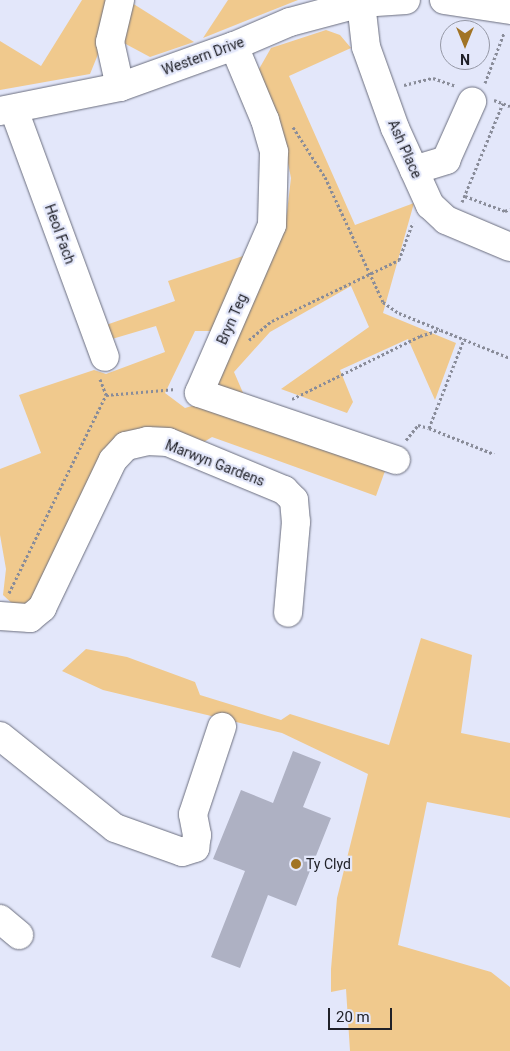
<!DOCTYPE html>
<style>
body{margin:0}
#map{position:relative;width:510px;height:1051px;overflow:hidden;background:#e3e7fa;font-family:Roboto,sans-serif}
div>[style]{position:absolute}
.green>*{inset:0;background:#f0c98d}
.building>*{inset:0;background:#aeb1c3}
.path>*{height:3px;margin-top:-1.5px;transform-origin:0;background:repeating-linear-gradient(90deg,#898c99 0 2.5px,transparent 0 5px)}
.roads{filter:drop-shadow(0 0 1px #6b6e7e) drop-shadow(0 0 1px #6b6e7e)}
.minor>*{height:28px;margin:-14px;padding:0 14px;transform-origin:14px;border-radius:14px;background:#fff}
.dots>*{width:14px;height:14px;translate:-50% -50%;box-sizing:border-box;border:2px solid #e3e7fa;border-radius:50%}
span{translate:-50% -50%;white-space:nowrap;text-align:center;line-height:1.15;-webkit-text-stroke:4.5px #e3e7fa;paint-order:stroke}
.street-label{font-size:14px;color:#202128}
.poi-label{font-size:14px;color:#202128}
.left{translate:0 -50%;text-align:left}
.north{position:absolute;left:440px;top:20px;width:50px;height:50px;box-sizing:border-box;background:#e3e7fa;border:1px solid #9598a6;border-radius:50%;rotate:180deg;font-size:14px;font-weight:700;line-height:20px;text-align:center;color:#202128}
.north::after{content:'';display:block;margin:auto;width:18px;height:22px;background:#a17425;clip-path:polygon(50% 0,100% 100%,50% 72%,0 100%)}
.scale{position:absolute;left:328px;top:1008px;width:64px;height:22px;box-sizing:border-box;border:2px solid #202128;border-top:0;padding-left:6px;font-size:15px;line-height:18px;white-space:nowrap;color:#202128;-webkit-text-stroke:4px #e3e7fa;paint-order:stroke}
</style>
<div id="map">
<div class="green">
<i style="clip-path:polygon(82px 0,112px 0,101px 47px,90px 74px,0 90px,0 41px,41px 66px)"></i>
<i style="clip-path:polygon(228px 0,298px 0,203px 38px)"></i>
<i style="clip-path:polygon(132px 3px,194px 42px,150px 57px,122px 42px)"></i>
<i style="clip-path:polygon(326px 30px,340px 35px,351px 48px,289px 76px,355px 225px,414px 203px,383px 313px,456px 343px,435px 400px,408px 339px,340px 370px,353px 402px,347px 413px,281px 389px,369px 327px,351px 286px,270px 332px,234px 372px,247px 402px,215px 391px,229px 348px,278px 246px,287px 212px,291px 178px,284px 143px,259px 69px,271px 48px)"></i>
<i style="clip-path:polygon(255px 252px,215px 331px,195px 331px,165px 393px,185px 408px,199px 404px,385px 471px,376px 496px,212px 437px,196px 447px,138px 432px,39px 604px,16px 607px,3px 595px,6px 569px,0 535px,0 469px,41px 453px,19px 395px,94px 370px,106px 374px,165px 352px,156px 326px,112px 339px,106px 325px,175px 301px,168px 281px)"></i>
<i style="clip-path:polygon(421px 638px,472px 655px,461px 733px,510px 743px,510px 818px,427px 802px,398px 945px,491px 972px,510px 987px,510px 1051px,350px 1051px,346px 989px,331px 992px,331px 969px,337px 898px,368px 774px,282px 733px,103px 690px,62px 671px,86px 649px,127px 657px,195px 682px,200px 695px,281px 720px,290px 714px,389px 745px)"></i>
</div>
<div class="building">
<i style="clip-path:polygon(293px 751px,321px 762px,303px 807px,331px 818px,296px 906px,268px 895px,240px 968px,211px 957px,245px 871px,213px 859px,241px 790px,273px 803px)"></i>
</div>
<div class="path">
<i style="left:485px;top:83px;width:53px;rotate:-69.2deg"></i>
<i style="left:404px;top:85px;width:30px;rotate:-14deg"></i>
<i style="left:433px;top:78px;width:24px;rotate:19deg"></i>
<i style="left:494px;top:100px;width:17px;rotate:21deg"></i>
<i style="left:293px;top:127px;width:59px;rotate:57.4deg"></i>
<i style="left:325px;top:177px;width:138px;rotate:65.1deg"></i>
<i style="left:383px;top:302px;width:19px;rotate:35deg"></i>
<i style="left:399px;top:313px;width:120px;rotate:22.1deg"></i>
<i style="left:465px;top:196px;width:43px;rotate:20.6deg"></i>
<i style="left:505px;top:211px;width:5px;rotate:-22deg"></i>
<i style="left:462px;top:202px;width:107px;rotate:-67.5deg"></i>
<i style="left:249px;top:340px;width:30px;rotate:-40deg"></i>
<i style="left:272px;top:321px;width:141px;rotate:-25.7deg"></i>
<i style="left:399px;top:260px;width:40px;rotate:-69.8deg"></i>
<i style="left:100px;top:379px;width:17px;rotate:69deg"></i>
<i style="left:292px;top:399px;width:143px;rotate:-26.2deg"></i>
<i style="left:420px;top:336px;width:21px;rotate:-17deg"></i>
<i style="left:429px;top:428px;width:70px;rotate:21.8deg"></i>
<i style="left:406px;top:440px;width:19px;rotate:-51deg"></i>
<i style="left:418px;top:425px;width:11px;rotate:15deg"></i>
<i style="left:429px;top:428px;width:96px;rotate:-68.5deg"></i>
<i style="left:9px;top:593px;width:220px;rotate:-63.9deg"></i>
<i style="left:106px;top:395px;width:70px;rotate:-4.9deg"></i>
</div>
<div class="roads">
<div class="minor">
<i style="left:444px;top:0;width:67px;rotate:8.6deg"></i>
<i style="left:361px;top:3px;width:44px;rotate:83.5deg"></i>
<i style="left:366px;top:47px;width:86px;rotate:70.3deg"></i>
<i style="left:395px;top:128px;width:85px;rotate:65.6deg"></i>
<i style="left:430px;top:205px;width:22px;rotate:43deg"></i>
<i style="left:446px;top:220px;width:69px;rotate:22.9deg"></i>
<i style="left:234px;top:46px;width:80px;rotate:67.3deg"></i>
<i style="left:265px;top:120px;width:33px;rotate:74deg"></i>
<i style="left:274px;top:152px;width:73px;rotate:91.6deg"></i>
<i style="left:272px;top:225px;width:183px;rotate:113.5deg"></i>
<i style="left:199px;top:393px;width:208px;rotate:18.8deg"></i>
<i style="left:120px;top:87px;width:46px;rotate:-102.5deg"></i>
<i style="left:110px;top:42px;width:43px;rotate:-76.6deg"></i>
<i style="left:14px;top:110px;width:263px;rotate:69.8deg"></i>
<i style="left:0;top:111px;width:122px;rotate:-11.3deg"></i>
<i style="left:120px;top:87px;width:121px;rotate:-19.8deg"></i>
<i style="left:234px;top:46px;width:61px;rotate:-23.2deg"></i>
<i style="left:290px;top:22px;width:73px;rotate:-15deg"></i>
<i style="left:361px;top:3px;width:45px;rotate:-3.8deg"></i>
<i style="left:414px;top:170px;width:34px;rotate:-17deg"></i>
<i style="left:446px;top:160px;width:64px;rotate:-65.9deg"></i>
<i style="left:0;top:616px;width:30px;rotate:4deg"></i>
<i style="left:30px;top:618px;width:16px;rotate:-40deg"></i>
<i style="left:42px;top:608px;width:164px;rotate:-64.4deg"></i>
<i style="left:113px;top:460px;width:19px;rotate:-47deg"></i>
<i style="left:126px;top:446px;width:22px;rotate:-13deg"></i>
<i style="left:147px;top:441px;width:21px;rotate:3deg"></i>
<i style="left:168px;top:442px;width:126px;rotate:22.5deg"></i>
<i style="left:284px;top:490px;width:14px;rotate:45deg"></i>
<i style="left:294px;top:500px;width:22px;rotate:85deg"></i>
<i style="left:296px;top:522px;width:91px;rotate:95deg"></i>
<i style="left:0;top:736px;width:147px;rotate:38.7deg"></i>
<i style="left:115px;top:828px;width:71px;rotate:19.7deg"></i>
<i style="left:182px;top:852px;width:14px;rotate:-17deg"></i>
<i style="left:195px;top:848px;width:13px;rotate:-81deg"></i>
<i style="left:197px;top:835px;width:21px;rotate:-101deg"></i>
<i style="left:193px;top:814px;width:92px;rotate:-71.6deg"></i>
<i style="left:0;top:919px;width:25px;rotate:40deg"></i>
</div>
</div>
<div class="dots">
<i style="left:296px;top:864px;background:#a17425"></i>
</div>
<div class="street-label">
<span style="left:203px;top:56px;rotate:-20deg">Western Drive</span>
<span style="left:405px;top:149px;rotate:66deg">Ash Place</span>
<span style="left:60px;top:234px;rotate:70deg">Heol Fach</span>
<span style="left:232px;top:319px;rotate:-66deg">Bryn Teg</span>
<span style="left:215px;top:463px;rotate:21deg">Marwyn Gardens</span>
</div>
<div class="poi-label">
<span class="left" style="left:306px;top:864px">Ty Clyd</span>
</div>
<div class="north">N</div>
<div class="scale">20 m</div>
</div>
